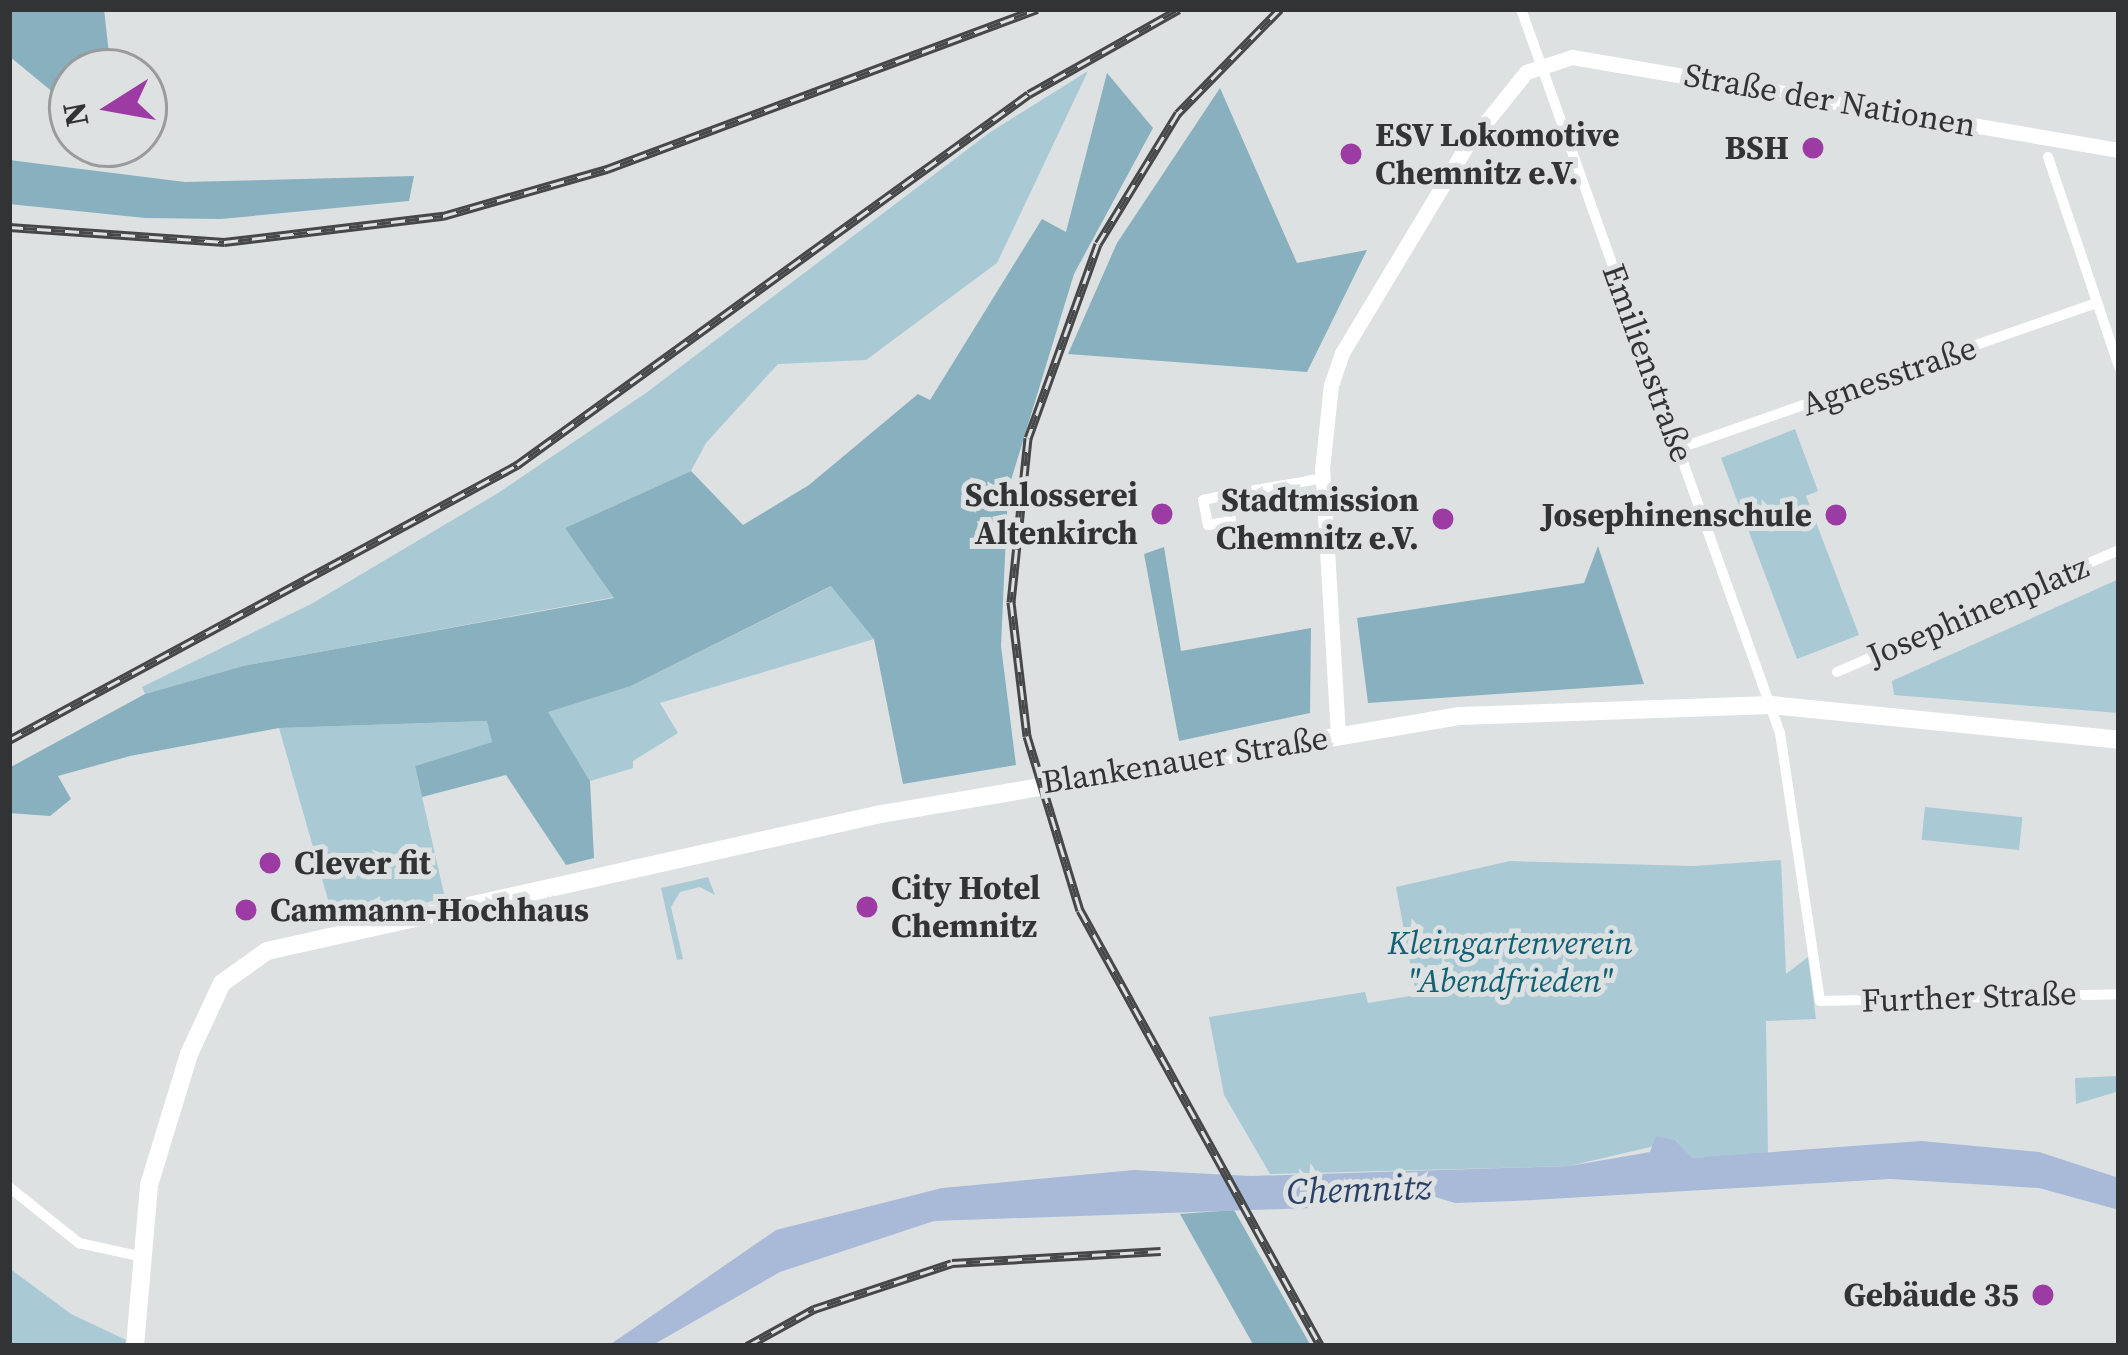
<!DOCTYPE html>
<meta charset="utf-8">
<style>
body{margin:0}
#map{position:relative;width:2128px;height:1355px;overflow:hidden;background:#dde1e2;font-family:"Source Serif 4",serif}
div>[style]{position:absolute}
.green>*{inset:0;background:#a9c9d4;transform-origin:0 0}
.forest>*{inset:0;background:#88b0be}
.water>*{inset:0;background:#a9bad9}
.minor>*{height:10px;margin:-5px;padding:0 5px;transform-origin:5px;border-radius:5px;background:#fff}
.secondary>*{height:15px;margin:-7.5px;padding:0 7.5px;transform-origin:7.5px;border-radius:7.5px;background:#fff}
.primary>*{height:18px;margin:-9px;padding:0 9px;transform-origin:9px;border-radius:9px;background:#fff}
.rail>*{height:9px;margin-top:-4.5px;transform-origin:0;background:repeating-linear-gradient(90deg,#dde1e2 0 14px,#464748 0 28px);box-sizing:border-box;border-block:3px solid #464748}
.dots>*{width:33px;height:33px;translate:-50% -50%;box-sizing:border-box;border:6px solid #dde1e2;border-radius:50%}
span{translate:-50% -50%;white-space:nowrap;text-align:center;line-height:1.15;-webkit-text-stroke:10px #dde1e2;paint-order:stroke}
.street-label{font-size:33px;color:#323334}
.poi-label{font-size:33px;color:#323334;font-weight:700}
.left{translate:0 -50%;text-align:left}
.right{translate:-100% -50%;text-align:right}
.park-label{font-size:33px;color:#116074;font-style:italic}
.water-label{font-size:36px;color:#2a4069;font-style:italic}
.frame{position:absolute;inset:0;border:12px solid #323334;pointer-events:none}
.north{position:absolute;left:48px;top:48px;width:120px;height:120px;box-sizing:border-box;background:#dde1e2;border:3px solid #999b9c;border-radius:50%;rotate:259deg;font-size:33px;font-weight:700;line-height:48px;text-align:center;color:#323334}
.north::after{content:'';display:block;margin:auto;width:42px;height:54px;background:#9c3ba3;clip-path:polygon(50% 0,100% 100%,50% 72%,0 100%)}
</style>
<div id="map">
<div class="green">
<i style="clip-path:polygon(1088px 71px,997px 263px,866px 360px,778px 364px,706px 443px,691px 471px,565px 528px,615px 597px,243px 666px,145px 694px,142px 687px,313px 603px,498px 493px,646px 393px,989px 133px)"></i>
<i style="clip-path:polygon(1795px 429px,1818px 491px,1806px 496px,1859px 635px,1797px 659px,1721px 458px)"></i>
<i style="clip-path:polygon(2119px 579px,2119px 713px,1894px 695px,1892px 681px)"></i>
<i style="clip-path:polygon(832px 586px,874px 639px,660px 703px,678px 733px,633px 761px,633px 768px,590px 781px,547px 712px,631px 686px)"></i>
<i style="clip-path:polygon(488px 721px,492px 742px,415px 766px,445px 898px,335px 924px,279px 728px)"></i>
<i style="left:1925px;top:807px;width:98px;height:33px;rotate:6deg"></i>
<i style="clip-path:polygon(1781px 860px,1786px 974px,1808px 957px,1816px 1019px,1766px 1021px,1768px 1156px,1691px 1158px,1676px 1141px,1569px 1166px,1270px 1174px,1224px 1095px,1209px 1017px,1365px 992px,1368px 1003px,1416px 995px,1396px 887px,1510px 861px,1694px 866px)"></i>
<i style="clip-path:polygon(708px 877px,715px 895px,700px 887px,680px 892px,671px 907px,683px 959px,677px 960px,661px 888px)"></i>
<i style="clip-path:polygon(2118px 1076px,2116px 1092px,2076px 1104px,2075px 1078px)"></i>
<i style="clip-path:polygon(9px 1268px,71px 1314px,126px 1340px,125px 1346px,9px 1346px)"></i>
</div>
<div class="forest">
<i style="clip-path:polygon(9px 9px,104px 9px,111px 72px,72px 72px,72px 108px,9px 56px)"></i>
<i style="clip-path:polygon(1107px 73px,1153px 128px,1074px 274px,1008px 490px,1001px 646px,1016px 765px,903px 784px,874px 639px,831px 586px,631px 686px,548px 712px,590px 781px,594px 858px,566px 865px,506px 775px,422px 797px,415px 766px,492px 742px,487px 721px,279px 728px,130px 756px,58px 776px,71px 799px,50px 816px,9px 813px,9px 768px,145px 694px,243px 666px,614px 598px,565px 528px,691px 471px,743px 525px,809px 485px,918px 394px,930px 400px,1042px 219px,1066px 232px)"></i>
<i style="clip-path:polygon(1220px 88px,1297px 263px,1367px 250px,1307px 372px,1068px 354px,1117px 243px)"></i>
<i style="clip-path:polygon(9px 160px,185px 182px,414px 176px,409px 201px,221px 219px,145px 218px,9px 204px)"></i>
<i style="clip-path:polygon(1598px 546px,1644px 684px,1368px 703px,1357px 618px,1584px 583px)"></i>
<i style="clip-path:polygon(1164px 547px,1181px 651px,1311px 628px,1310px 713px,1179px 741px,1144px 554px)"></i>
<i style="clip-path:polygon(1234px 1210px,1311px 1346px,1254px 1346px,1180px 1214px)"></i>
</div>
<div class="water">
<i style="clip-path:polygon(1656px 1136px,1675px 1140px,1692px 1158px,1921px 1141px,2039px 1152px,2119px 1178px,2119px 1210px,2039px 1188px,1890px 1179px,1514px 1201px,1455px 1203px,1422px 1193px,1311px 1208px,934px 1221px,780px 1272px,651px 1346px,608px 1346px,776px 1230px,942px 1188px,1134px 1170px,1251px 1176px,1569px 1166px,1650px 1152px)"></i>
</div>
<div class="minor">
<i style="left:1521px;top:9px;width:769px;rotate:70.32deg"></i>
<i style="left:1780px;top:733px;width:271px;rotate:81.5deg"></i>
<i style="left:1820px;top:1001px;width:299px;rotate:-1.3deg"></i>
<i style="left:2048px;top:157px;width:222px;rotate:71.3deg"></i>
<i style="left:1680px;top:448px;width:441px;rotate:-19.2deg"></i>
<i style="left:1227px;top:495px;width:26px;rotate:81deg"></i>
<i style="left:1231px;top:521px;width:23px;rotate:170deg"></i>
<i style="left:1208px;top:525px;width:25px;rotate:-101deg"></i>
<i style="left:1203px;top:500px;width:25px;rotate:-12deg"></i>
<i style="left:1227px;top:495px;width:81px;rotate:-9.9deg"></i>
<i style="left:1307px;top:481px;width:15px;rotate:-11deg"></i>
<i style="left:1837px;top:672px;width:307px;rotate:-23.4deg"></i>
<i style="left:9px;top:1187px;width:90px;rotate:38.7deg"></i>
<i style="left:79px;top:1243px;width:66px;rotate:12.3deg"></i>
</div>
<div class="secondary">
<i style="left:1338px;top:735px;width:266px;rotate:-93.4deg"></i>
<i style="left:1322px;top:469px;width:84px;rotate:-83.9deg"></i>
<i style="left:1331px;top:385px;width:34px;rotate:-71deg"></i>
<i style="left:1342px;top:353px;width:239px;rotate:-59deg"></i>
<i style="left:1465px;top:148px;width:97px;rotate:-51.2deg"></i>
<i style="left:1526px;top:72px;width:48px;rotate:-18.1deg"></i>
<i style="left:1572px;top:57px;width:555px;rotate:9.65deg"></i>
</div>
<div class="primary">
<i style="left:135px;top:1346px;width:162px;rotate:-85deg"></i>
<i style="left:149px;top:1185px;width:137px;rotate:-73deg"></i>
<i style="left:189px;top:1054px;width:78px;rotate:-65.1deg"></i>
<i style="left:222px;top:983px;width:55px;rotate:-35.4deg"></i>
<i style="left:267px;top:951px;width:629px;rotate:-12.58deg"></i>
<i style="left:881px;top:814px;width:586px;rotate:-9.62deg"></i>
<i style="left:1459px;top:716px;width:312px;rotate:-2deg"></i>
<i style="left:1771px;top:705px;width:350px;rotate:5.7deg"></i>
</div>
<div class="rail">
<i style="left:1280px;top:9px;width:146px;rotate:134.4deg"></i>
<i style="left:1178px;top:113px;width:153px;rotate:121.4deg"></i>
<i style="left:1098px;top:244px;width:206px;rotate:109.8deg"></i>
<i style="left:1028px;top:438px;width:165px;rotate:95.9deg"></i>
<i style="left:1011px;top:602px;width:135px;rotate:83.2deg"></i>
<i style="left:1027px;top:736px;width:182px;rotate:73.1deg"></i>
<i style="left:1080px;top:910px;width:498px;rotate:61.1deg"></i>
<i style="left:9px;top:227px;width:216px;rotate:4deg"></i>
<i style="left:224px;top:242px;width:221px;rotate:-6.8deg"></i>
<i style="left:443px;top:216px;width:171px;rotate:-16deg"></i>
<i style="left:607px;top:169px;width:459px;rotate:-20.4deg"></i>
<i style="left:9px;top:740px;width:578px;rotate:-28.43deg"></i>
<i style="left:517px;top:465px;width:632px;rotate:-35.93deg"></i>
<i style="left:1029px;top:94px;width:172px;rotate:-29.5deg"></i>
<i style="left:747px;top:1346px;width:77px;rotate:-28.9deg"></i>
<i style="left:814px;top:1309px;width:145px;rotate:-18.4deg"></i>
<i style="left:952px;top:1263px;width:209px;rotate:-3.3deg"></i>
</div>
<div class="dots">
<i style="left:1813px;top:148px;background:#9c3ba3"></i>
<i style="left:1351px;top:154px;background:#9c3ba3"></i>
<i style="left:1162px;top:514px;background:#9c3ba3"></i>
<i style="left:1836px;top:515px;background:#9c3ba3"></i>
<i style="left:1443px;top:519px;background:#9c3ba3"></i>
<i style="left:270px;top:863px;background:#9c3ba3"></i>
<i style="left:867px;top:907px;background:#9c3ba3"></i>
<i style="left:246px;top:910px;background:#9c3ba3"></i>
<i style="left:2043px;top:1295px;background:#9c3ba3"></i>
</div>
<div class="street-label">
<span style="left:1830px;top:100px;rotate:10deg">Straße der Nationen</span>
<span style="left:1648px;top:363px;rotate:70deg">Emilienstraße</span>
<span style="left:1889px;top:376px;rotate:-19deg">Agnesstraße</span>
<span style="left:1978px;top:611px;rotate:-23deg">Josephinenplatz</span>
<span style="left:1185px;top:760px;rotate:-9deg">Blankenauer Straße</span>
<span style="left:1969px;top:997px;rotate:-2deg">Further Straße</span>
</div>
<div class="poi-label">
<span class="left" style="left:1375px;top:154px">ESV Lokomotive<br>Chemnitz e.V.</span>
<span class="right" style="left:1789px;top:148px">BSH</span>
<span class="right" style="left:1138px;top:514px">Schlosserei<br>Altenkirch</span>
<span class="right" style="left:1419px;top:519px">Stadtmission<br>Chemnitz e.V.</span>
<span class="right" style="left:1812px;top:515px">Josephinenschule</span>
<span class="left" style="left:294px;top:863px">Clever fit</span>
<span class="left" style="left:891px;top:907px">City Hotel<br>Chemnitz</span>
<span class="left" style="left:270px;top:910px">Cammann-Hochhaus</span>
<span class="right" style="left:2019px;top:1295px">Gebäude 35</span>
</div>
<div class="park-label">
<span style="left:1510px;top:962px">Kleingartenverein<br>"Abendfrieden"</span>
</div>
<div class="water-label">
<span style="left:1359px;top:1189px;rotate:-2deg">Chemnitz</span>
</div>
<div class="frame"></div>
<div class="north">N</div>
</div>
